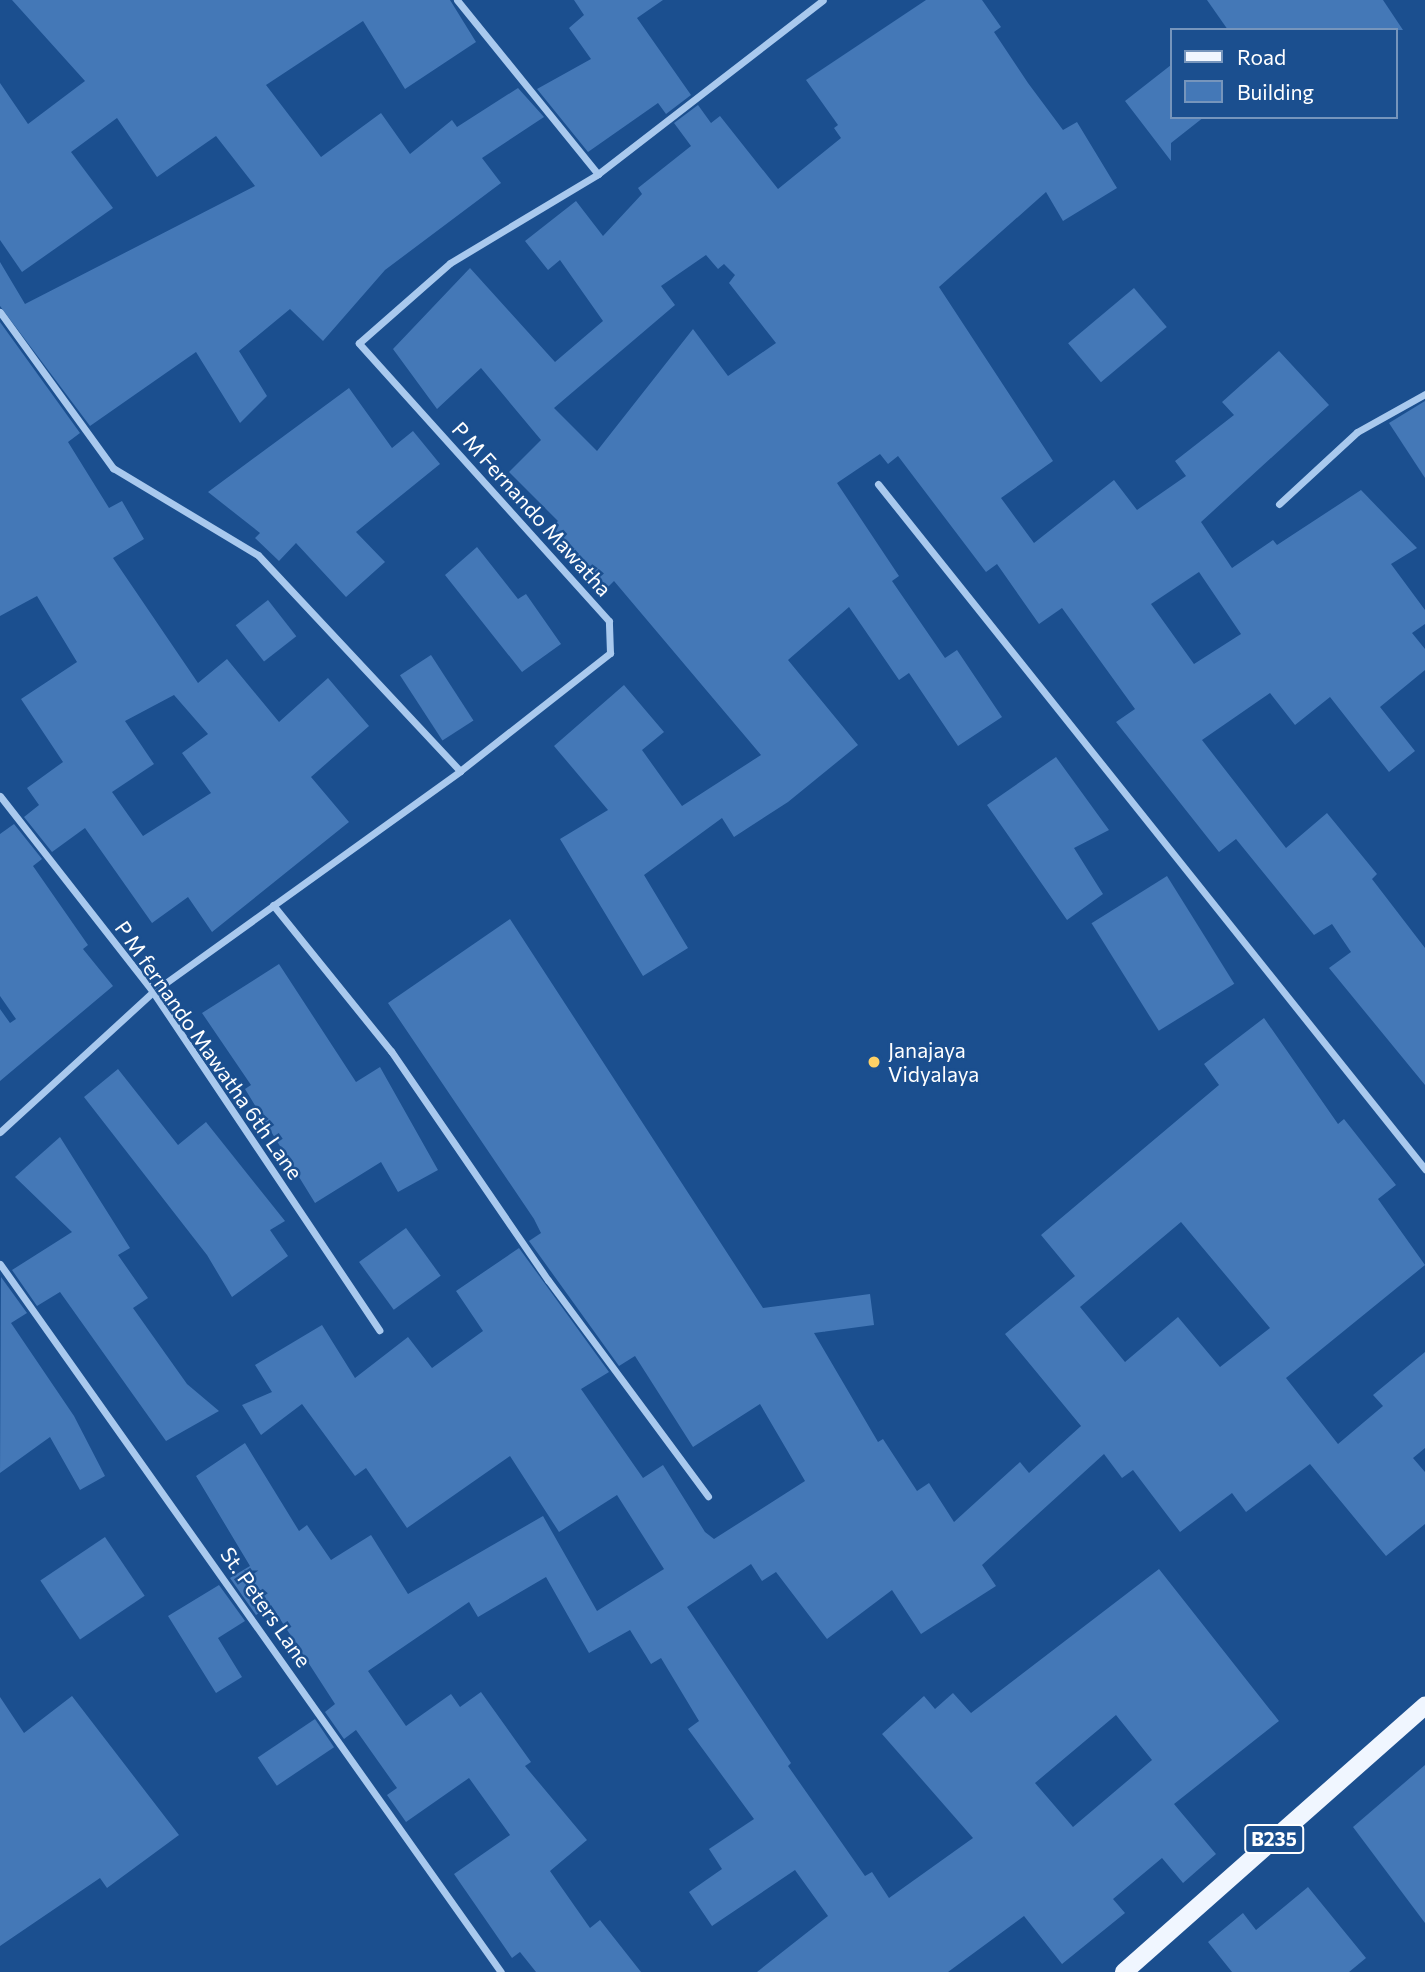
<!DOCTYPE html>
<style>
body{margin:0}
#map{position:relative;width:1425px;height:1972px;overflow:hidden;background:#1b4f8f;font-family:Commissioner,sans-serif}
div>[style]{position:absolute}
.building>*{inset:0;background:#4478b7;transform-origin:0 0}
.street>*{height:7px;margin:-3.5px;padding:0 3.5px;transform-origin:3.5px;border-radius:3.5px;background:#a9c9ee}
.primary>*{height:18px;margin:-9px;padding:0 9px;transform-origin:9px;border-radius:9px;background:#f0f6ff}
.dots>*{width:19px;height:19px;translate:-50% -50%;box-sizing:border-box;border:4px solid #1b4f8f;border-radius:50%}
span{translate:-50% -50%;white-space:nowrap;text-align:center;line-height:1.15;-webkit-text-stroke:5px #1b4f8f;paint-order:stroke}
.shield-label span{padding:2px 5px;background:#1b4f8f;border:2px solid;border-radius:5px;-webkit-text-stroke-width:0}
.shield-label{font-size:19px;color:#fff;font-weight:700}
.street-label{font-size:21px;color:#fff}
.poi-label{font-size:21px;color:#fff}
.left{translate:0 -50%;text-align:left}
.legend{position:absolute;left:1170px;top:28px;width:228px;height:91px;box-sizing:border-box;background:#1b4f8f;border:2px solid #7695bc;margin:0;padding:9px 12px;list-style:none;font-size:21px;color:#fff}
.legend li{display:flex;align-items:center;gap:14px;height:35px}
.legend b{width:35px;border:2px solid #7695bc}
</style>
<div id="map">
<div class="building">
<i style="clip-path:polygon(12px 0,450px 0,476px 42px,405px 89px,363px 21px,266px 85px,321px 157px,381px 113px,410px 154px,452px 120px,457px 127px,518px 88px,544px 117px,482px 158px,501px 183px,385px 270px,323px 341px,290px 309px,239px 351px,267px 396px,240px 423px,196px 352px,90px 426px,0 306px,0 262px,25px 304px,255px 186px,216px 136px,157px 177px,117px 118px,71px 152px,113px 208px,22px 272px,0 240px,0 83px,28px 124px,85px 81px)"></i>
<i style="clip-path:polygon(574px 0,663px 0,637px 18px,691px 95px,666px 114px,658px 103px,588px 152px,537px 89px,591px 59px,569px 28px,584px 15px)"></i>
<i style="clip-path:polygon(evenodd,926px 0,982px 0,1001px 27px,994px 32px,1028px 83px,1063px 130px,1077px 122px,1117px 188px,1063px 221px,1046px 192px,939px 287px,1053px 461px,1001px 498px,1034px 543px,1114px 480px,1137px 510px,1186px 476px,1175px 461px,1234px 415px,1222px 402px,1279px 351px,1329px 405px,1201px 522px,1232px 568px,1273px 540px,1277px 545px,1361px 490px,1417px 548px,1391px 564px,1425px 610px,1425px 624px,1412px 633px,1425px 649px,1425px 670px,1380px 707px,1415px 751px,1389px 772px,1330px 697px,1295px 725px,1270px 693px,1202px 740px,1286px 848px,1327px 813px,1377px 874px,1372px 879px,1425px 948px,1425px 1085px,1329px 968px,1351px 952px,1332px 924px,1314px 935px,1236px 839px,1219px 852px,1116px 722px,1135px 709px,1062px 608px,1039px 624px,997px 564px,986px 572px,898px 456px,888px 464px,880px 454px,837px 483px,899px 576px,892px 581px,945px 658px,957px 650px,1002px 717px,958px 746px,909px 673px,899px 680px,849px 607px,788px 660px,858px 745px,788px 802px,734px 837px,722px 818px,644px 875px,688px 948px,643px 976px,560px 839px,608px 810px,554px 746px,624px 685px,664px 732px,642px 750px,682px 806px,761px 755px,614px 581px,606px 589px,548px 530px,558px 521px,509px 472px,541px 440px,481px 368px,437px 409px,393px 349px,470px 268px,555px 362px,603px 321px,560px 260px,548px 270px,525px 241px,576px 201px,603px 236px,642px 194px,638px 188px,691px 146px,674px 123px,698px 105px,711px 123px,720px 116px,778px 189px,841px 138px,834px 128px,838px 125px,806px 80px,926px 0,706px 255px,718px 269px,724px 264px,735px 275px,729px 283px,776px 343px,728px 376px,693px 329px,597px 451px,554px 408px,675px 305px,661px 286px,706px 255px,926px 0,1199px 572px,1241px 634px,1194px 664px,1151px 604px,1199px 572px)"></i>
<i style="clip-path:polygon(1207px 0,1383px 0,1403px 30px,1228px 30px)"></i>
<i style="clip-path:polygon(1171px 65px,1171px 117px,1204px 117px,1171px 143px,1171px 161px,1125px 101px)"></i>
<i style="left:1134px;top:288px;width:51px;height:86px;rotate:50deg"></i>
<i style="clip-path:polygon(evenodd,0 322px,80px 433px,68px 442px,109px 508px,122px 501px,144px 539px,113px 558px,198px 683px,227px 659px,279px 722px,328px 678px,369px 726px,311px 777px,349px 822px,212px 932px,188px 897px,152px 923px,85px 828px,52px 852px,24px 817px,39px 805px,27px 788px,63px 762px,21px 699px,77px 662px,37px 596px,0 616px,0 322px,174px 695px,208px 734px,182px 753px,211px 793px,143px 836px,112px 792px,154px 764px,125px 721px,174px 695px)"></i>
<i style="clip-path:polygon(349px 388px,392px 448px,413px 431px,440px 464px,356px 532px,385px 562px,346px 597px,296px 543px,279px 561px,255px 538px,260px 533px,208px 492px)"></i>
<i style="clip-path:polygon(1425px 401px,1425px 478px,1389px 423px)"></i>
<i style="clip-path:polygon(477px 547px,518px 599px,526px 594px,561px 644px,522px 672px,445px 575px)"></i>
<i style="left:268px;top:600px;width:46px;height:41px;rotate:52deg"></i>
<i style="left:431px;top:655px;width:78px;height:37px;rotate:57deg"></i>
<i style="clip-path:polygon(1056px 757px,1109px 830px,1074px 848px,1103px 894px,1067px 920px,987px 805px)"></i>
<i style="clip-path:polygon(14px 824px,42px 859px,33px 866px,88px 945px,83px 949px,113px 986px,0 1081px,0 1009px,10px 1023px,16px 1019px,0 996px,0 834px)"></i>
<i style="left:1167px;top:876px;width:127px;height:89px;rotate:58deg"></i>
<i style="clip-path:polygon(evenodd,510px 919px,763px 1308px,870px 1294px,874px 1325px,814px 1333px,878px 1442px,883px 1439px,917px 1491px,929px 1483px,954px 1522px,1020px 1462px,1029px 1473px,1081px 1426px,1005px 1334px,1075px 1276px,1041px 1235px,1219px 1085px,1204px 1064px,1264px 1018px,1338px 1124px,1344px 1119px,1396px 1185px,1378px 1199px,1425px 1265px,1286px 1378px,1338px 1444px,1383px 1406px,1373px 1395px,1425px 1352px,1425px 1448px,1413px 1458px,1425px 1472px,1425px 1524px,1386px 1556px,1310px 1464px,1246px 1512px,1232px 1493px,1180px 1532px,1133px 1470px,1122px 1478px,1104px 1454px,982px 1565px,996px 1586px,921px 1634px,892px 1590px,827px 1639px,776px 1572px,762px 1581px,751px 1564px,687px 1607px,791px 1763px,788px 1766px,865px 1876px,872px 1872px,889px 1898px,973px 1838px,882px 1734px,924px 1696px,935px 1709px,953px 1693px,971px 1713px,1159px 1569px,1279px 1721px,1174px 1804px,1216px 1854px,1183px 1883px,1162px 1858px,1113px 1899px,1125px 1913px,1062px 1964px,1024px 1916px,948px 1972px,757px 1972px,828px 1916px,795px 1870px,712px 1926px,689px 1892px,722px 1869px,709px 1849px,754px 1819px,688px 1729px,699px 1721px,661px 1658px,651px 1664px,630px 1630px,589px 1653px,546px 1577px,478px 1617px,469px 1602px,368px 1671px,406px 1726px,451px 1694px,460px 1707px,481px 1692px,531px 1762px,525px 1766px,587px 1840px,550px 1871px,590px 1928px,600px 1920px,641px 1972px,536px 1972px,520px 1952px,512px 1958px,454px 1874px,510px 1835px,469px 1778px,406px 1822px,387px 1795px,397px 1788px,356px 1730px,344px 1739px,325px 1712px,335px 1704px,271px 1605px,256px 1615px,230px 1578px,250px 1566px,196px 1476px,245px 1443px,299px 1531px,307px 1525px,331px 1560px,371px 1535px,408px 1594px,543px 1516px,597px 1611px,664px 1569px,617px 1495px,559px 1532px,510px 1456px,407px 1528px,366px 1468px,355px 1476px,302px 1404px,261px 1435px,242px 1405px,272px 1392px,255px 1365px,322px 1325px,355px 1378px,408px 1337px,432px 1368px,483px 1331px,456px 1291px,519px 1248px,609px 1372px,581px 1389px,643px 1478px,663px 1465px,705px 1532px,714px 1539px,805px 1481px,760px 1404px,693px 1447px,635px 1356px,619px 1366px,529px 1241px,541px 1233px,534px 1219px,388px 1003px,510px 919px,1181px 1222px,1270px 1328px,1220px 1367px,1178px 1317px,1125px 1362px,1080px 1307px,1181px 1222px,510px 919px,1116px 1715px,1152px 1760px,1073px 1827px,1035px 1783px,1116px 1715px)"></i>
<i style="clip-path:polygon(279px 964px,356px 1082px,380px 1067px,438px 1170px,398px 1192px,381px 1162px,315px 1203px,245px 1089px,251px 1085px,202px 1013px)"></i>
<i style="clip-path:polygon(118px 1069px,178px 1145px,206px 1122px,285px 1221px,270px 1230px,288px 1256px,232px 1297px,207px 1255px,84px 1097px)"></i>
<i style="clip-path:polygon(60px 1137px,130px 1248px,118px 1255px,148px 1298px,133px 1308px,187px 1384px,219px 1411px,166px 1441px,60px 1292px,37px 1306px,12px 1270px,72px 1232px,15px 1177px)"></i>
<i style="left:406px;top:1228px;width:59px;height:58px;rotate:54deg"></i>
<i style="clip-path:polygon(1px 1277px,27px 1313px,11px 1323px,74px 1416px,105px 1476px,80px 1490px,50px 1437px,0 1473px)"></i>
<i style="left:105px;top:1537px;width:71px;height:78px;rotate:56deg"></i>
<i style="clip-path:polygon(219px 1585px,245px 1621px,218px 1638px,242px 1677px,216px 1693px,168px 1616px)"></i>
<i style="clip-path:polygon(72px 1696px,179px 1835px,107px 1888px,100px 1878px,0 1946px,0 1697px,24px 1733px)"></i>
<i style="left:315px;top:1719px;width:34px;height:69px;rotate:56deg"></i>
<i style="clip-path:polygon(1425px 1765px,1425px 1923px,1353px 1827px)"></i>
<i style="clip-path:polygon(1308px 1887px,1366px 1958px,1349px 1972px,1232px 1972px,1208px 1942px,1243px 1913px,1256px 1930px)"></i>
</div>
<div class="street">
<i style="left:457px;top:0;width:224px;rotate:51deg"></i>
<i style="left:0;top:312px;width:193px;rotate:54.1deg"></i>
<i style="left:113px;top:468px;width:169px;rotate:31deg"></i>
<i style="left:258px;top:555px;width:296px;rotate:46.9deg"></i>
<i style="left:878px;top:484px;width:877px;rotate:51.39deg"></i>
<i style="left:1279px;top:504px;width:106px;rotate:-42.7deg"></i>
<i style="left:1357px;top:432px;width:78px;rotate:-29.2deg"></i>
<i style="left:0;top:796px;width:249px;rotate:52deg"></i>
<i style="left:153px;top:992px;width:407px;rotate:56.2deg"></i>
<i style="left:273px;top:905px;width:188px;rotate:51.1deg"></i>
<i style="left:391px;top:1051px;width:278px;rotate:55.6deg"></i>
<i style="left:548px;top:1280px;width:269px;rotate:53.5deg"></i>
<i style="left:0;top:1132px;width:207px;rotate:-42.5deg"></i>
<i style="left:153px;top:992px;width:378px;rotate:-35.7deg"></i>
<i style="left:460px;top:771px;width:191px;rotate:-38.2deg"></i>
<i style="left:610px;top:653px;width:32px;rotate:-92deg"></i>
<i style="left:609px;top:621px;width:374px;rotate:-132deg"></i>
<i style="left:359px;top:343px;width:121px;rotate:-41.3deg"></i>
<i style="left:450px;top:263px;width:173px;rotate:-31deg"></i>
<i style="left:598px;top:174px;width:284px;rotate:-37.7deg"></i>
<i style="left:0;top:1264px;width:867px;rotate:54.72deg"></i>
</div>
<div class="primary">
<i style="left:1124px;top:1972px;width:402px;rotate:-41.5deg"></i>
</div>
<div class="dots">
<i style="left:874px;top:1062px;background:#ffd166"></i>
</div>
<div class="shield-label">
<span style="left:1274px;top:1839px">B235</span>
</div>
<div class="street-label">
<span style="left:532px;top:509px;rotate:48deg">P M Fernando Mawatha</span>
<span style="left:209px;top:1050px;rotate:55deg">P M fernando Mawatha 6th Lane</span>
<span style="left:266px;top:1607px;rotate:55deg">St. Peters Lane</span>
</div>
<div class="poi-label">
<span class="left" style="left:888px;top:1062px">Janajaya<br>Vidyalaya</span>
</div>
<ul class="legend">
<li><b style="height:9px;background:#f0f6ff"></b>Road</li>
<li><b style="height:19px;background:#4478b7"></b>Building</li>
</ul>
</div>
